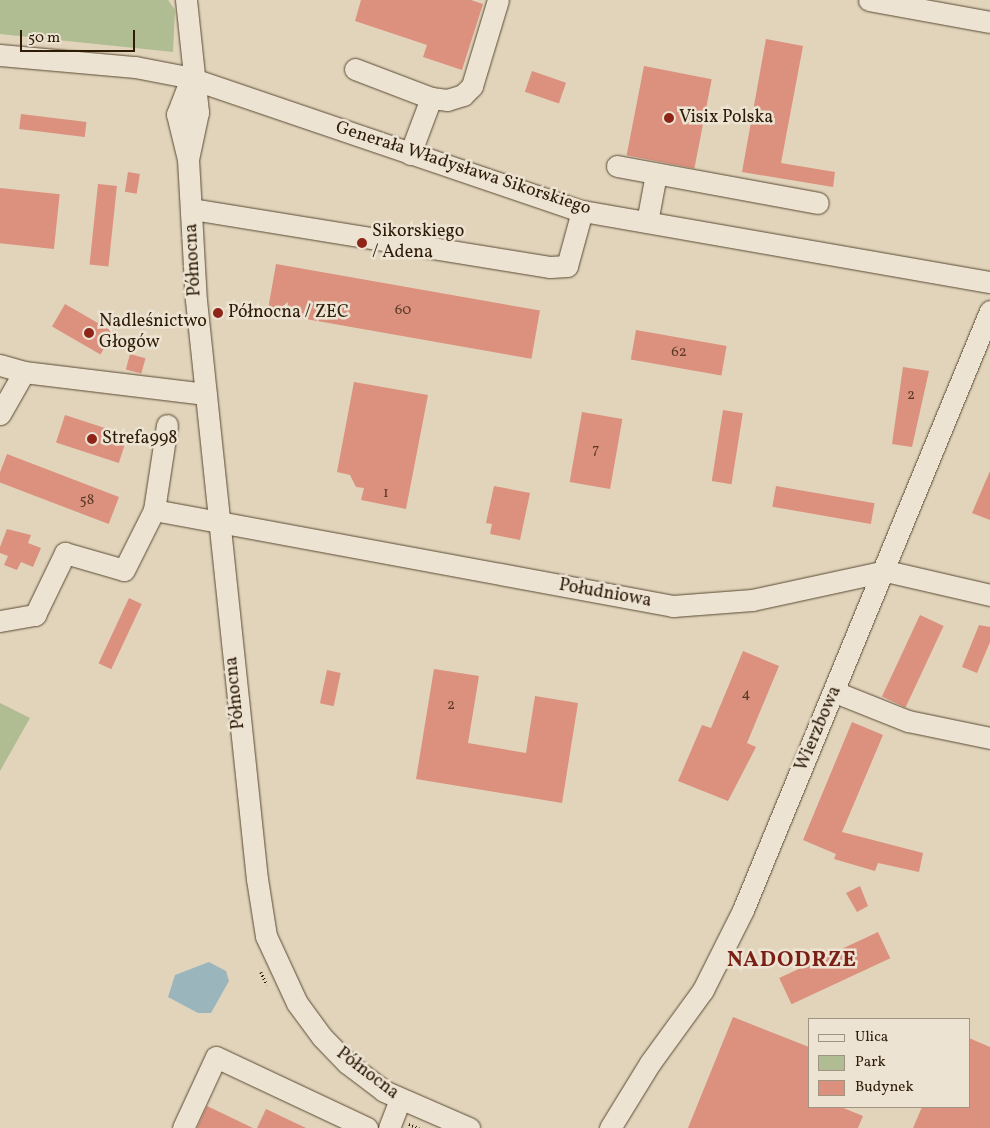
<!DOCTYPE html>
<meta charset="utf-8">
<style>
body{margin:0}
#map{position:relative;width:990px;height:1128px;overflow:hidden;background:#e1d4bb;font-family:Vollkorn,serif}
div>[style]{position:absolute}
.green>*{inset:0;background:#b0bd93}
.water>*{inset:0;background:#9ab5bc}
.building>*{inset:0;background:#dc907e;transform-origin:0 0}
.path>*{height:2.5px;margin-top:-1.25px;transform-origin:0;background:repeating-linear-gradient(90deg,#2e1c06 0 1px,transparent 0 3.5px)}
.roads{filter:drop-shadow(0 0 1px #5b4a33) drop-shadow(0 0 1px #5b4a33)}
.minor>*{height:21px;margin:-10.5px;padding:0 10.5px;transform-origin:10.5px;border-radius:10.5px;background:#ece3d3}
.dots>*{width:14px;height:14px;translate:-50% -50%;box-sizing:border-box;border:2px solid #ece3d3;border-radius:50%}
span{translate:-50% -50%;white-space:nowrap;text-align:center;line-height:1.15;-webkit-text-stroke:5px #ece3d3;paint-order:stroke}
.number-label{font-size:15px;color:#5a3924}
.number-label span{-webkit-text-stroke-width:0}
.poi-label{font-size:18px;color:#2e1c06}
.left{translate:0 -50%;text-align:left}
.street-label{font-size:18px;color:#2e1c06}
.district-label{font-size:22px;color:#7a1f14;font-weight:700;letter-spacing:1px}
.legend{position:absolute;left:808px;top:1018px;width:162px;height:90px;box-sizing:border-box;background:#ece3d3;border:1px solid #a09381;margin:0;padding:6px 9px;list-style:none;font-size:15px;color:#2e1c06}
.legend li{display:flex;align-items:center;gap:10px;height:25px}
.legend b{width:25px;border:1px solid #a09381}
.scale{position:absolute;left:20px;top:30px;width:115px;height:22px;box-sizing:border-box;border:2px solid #2e1c06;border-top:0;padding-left:6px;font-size:15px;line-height:18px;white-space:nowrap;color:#2e1c06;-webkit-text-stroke:4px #ece3d3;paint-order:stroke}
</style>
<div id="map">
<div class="green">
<i style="clip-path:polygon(0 0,168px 0,175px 10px,173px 52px,0 34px)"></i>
<i style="clip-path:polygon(0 703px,30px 718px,0 771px)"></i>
</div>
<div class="water">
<i style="clip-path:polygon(209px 962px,226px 971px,229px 981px,211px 1013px,198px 1013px,168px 997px,175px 975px)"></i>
</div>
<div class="building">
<i style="clip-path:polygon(361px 0,471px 0,483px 4px,462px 70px,423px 57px,427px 45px,355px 21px)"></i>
<i style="clip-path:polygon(766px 39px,803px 46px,781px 163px,835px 172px,833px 187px,742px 172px)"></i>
<i style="left:644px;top:66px;width:69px;height:91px;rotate:11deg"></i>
<i style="left:532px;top:71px;width:36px;height:22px;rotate:19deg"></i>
<i style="left:21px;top:114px;width:66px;height:15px;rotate:7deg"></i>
<i style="left:128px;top:172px;width:12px;height:20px;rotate:9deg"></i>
<i style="left:98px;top:184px;width:19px;height:81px;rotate:6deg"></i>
<i style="left:0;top:188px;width:60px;height:55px;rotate:6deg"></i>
<i style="left:276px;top:264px;width:268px;height:49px;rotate:10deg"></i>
<i style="left:65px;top:304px;width:56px;height:26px;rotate:30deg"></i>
<i style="left:636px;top:330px;width:92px;height:30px;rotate:10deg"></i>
<i style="left:130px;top:354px;width:16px;height:16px;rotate:15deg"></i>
<i style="clip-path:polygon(903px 367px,929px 371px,912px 447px,892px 444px)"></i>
<i style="clip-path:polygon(354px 382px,428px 395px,406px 509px,361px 500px,364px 488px,356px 487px,350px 475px,337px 472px)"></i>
<i style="left:723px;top:410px;width:20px;height:72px;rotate:9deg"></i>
<i style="left:582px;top:412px;width:41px;height:71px;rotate:10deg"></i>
<i style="left:65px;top:415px;width:66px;height:29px;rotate:18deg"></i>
<i style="left:7px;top:454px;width:120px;height:29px;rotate:21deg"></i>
<i style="clip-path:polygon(990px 471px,990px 520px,972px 513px)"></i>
<i style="clip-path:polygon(494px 486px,530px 493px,520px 540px,490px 534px,492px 524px,486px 523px)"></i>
<i style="left:776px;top:486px;width:100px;height:21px;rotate:10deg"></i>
<i style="clip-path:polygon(7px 529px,31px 535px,28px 543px,41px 548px,33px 567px,21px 562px,17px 570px,4px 565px,8px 556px,0 553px,0 547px)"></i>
<i style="left:129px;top:598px;width:14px;height:72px;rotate:25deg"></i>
<i style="left:920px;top:615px;width:26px;height:90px;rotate:25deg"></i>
<i style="clip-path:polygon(979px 625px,990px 627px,990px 642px,977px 673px,962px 667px)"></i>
<i style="clip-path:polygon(743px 651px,779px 666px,747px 743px,756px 747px,728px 801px,678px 781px,702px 725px,711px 728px)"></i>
<i style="clip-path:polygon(434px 669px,479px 676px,468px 743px,526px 753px,535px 696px,578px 703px,562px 803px,416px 779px)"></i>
<i style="left:327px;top:670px;width:14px;height:34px;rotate:12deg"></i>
<i style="clip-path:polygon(852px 722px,883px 735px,842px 832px,923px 853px,919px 872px,878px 863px,875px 871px,834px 859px,836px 854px,803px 840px)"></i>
<i style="clip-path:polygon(860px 886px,868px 906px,857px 912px,846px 893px)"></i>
<i style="left:878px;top:932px;width:29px;height:109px;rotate:65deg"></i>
<i style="clip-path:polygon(733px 1017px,809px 1047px,809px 1107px,841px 1107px,863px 1116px,858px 1128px,688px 1128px)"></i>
<i style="clip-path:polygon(969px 1038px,990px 1047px,990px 1128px,913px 1128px,922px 1107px,969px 1107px)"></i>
<i style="clip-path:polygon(207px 1106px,253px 1128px,197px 1128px)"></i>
<i style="clip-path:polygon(266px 1109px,306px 1128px,257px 1128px)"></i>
</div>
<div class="path">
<i style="left:261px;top:972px;width:14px;rotate:65deg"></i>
<i style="left:409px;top:1124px;width:11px;rotate:22deg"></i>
</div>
<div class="roads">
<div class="minor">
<i style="left:186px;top:0;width:113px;rotate:83.9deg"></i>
<i style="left:198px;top:112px;width:48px;rotate:102deg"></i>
<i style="left:869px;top:0;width:123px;rotate:10.3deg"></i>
<i style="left:0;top:55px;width:136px;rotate:5.1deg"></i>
<i style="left:135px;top:67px;width:53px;rotate:10.9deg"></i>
<i style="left:187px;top:77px;width:412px;rotate:18.8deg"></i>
<i style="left:577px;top:210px;width:419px;rotate:9.9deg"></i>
<i style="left:355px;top:69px;width:81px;rotate:20.9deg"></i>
<i style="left:191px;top:78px;width:39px;rotate:111deg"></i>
<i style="left:177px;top:114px;width:46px;rotate:76.3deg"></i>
<i style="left:188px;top:159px;width:141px;rotate:86.8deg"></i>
<i style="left:196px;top:300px;width:582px;rotate:83.99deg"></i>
<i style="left:257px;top:879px;width:58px;rotate:81deg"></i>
<i style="left:266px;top:936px;width:74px;rotate:65.2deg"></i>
<i style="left:297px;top:1003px;width:42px;rotate:53.7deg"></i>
<i style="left:322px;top:1037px;width:36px;rotate:46deg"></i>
<i style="left:347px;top:1063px;width:46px;rotate:37.1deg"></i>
<i style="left:384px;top:1091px;width:93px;rotate:23.5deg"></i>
<i style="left:410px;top:154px;width:60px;rotate:-69.4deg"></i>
<i style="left:431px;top:98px;width:16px;rotate:7deg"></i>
<i style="left:447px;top:100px;width:17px;rotate:-17deg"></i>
<i style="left:463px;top:95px;width:13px;rotate:-45deg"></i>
<i style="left:472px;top:86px;width:90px;rotate:-73.2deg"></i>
<i style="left:617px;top:166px;width:204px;rotate:10.4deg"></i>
<i style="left:192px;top:209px;width:363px;rotate:9.2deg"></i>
<i style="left:550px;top:267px;width:17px;rotate:-3deg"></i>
<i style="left:567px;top:266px;width:57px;rotate:-74.7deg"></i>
<i style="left:647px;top:222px;width:49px;rotate:-79.4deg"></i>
<i style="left:0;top:365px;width:25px;rotate:16deg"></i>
<i style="left:24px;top:372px;width:183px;rotate:6.9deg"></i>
<i style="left:0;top:414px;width:48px;rotate:-60.3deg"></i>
<i style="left:154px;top:510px;width:86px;rotate:-81.3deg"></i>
<i style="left:0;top:621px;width:36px;rotate:-10deg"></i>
<i style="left:35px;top:615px;width:69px;rotate:-64.2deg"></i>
<i style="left:65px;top:553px;width:61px;rotate:16.1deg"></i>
<i style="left:124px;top:570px;width:67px;rotate:-63.4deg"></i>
<i style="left:154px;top:510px;width:528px;rotate:10.48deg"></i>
<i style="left:673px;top:606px;width:79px;rotate:-4.3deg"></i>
<i style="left:752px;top:600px;width:137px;rotate:-12.2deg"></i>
<i style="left:886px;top:571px;width:107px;rotate:13deg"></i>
<i style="left:835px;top:692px;width:79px;rotate:21.7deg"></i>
<i style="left:908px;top:721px;width:84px;rotate:11.7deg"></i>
<i style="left:183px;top:1128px;width:78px;rotate:-65.1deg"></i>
<i style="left:216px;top:1057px;width:167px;rotate:25.2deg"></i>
<i style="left:389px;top:1128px;width:31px;rotate:-69deg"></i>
<i style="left:610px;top:1128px;width:76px;rotate:-58.4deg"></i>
<i style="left:650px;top:1063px;width:90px;rotate:-54deg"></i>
<i style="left:703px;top:990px;width:89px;rotate:-63.4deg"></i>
<i style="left:743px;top:910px;width:648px;rotate:-67.59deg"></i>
</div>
</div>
<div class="dots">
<i style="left:669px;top:118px;background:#8f2418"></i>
<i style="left:362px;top:243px;background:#8f2418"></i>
<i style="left:218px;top:313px;background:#8f2418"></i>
<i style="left:89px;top:333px;background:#8f2418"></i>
<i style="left:92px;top:439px;background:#8f2418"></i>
</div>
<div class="number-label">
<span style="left:403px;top:311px">60</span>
<span style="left:679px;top:353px">62</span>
<span style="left:911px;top:396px">2</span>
<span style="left:596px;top:450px">7</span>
<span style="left:386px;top:494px">1</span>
<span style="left:87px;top:501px">58</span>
<span style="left:746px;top:695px">4</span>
<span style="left:451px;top:706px">2</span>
</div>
<div class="poi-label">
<span class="left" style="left:679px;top:118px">Visix Polska</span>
<span class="left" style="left:372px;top:243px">Sikorskiego<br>/ Adena</span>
<span class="left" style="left:228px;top:313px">Północna / ZEC</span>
<span class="left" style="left:99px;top:333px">Nadleśnictwo<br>Głogów</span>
<span class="left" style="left:102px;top:439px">Strefa998</span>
</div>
<div class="street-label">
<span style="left:463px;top:169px;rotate:18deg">Generała Władysława Sikorskiego</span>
<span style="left:194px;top:260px;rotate:-93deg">Północna</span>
<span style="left:605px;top:594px;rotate:10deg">Południowa</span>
<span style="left:236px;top:693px;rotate:-96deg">Północna</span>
<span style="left:819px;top:729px;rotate:-67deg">Wierzbowa</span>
<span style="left:367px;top:1074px;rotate:37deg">Północna</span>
</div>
<div class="district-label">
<span style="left:792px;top:961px">NADODRZE</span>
</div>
<ul class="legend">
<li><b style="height:6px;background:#ece3d3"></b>Ulica</li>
<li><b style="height:14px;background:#b0bd93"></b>Park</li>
<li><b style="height:14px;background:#dc907e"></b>Budynek</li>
</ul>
<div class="scale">50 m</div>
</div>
